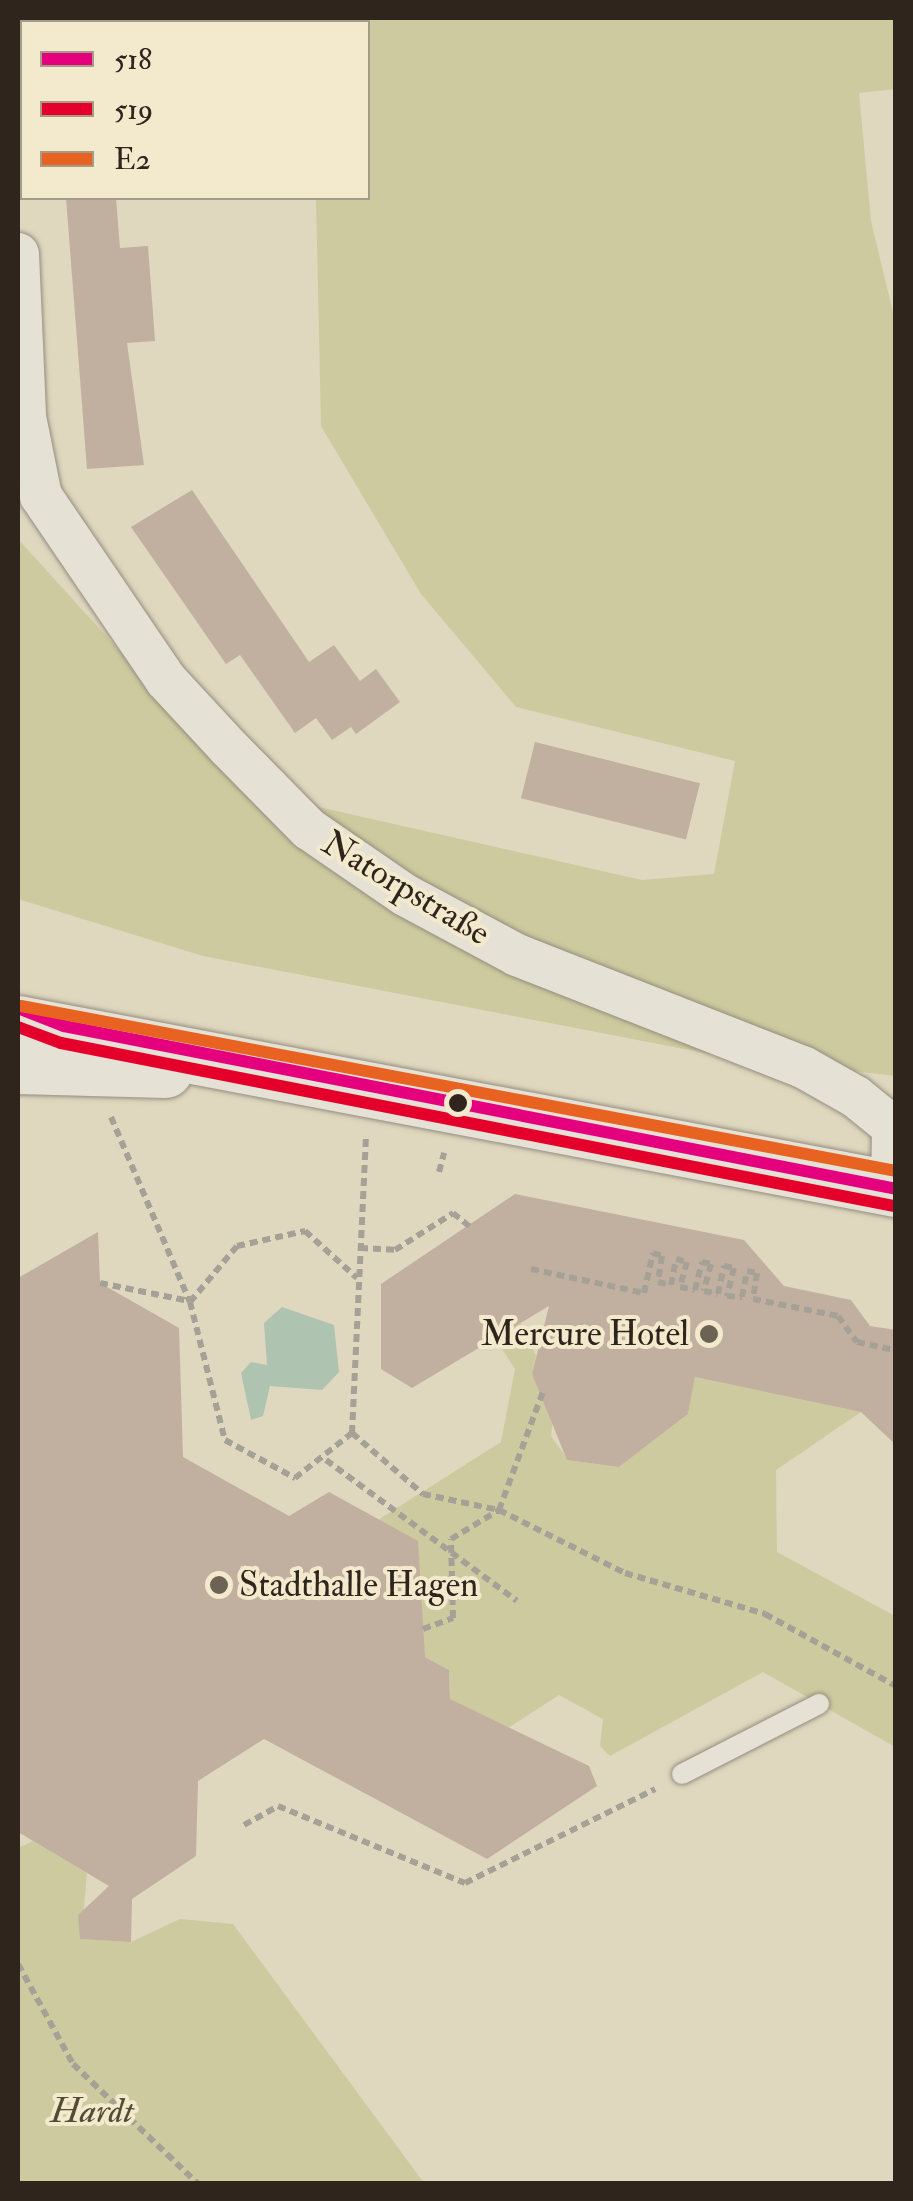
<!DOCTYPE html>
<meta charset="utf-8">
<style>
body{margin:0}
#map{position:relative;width:913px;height:2201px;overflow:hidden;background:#dfd7be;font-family:"IM FELL Double Pica",serif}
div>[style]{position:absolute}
.green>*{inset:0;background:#cdca9f}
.water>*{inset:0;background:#aec4b1}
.building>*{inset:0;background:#c1b09f;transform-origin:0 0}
.path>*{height:6px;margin-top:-3px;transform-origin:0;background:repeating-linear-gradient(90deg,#a5a197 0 8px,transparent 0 13px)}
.roads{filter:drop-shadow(0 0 2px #938d7f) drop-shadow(0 0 2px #938d7f)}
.lane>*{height:20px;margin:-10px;padding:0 10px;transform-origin:10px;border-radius:10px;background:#e5e1d5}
.street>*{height:42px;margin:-21px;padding:0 21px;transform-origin:21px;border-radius:21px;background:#e5e1d5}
.secondary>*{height:55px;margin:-27.5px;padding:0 27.5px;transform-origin:27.5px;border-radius:27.5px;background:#e5e1d5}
.bus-1>*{height:12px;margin:-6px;padding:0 6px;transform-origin:6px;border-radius:6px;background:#e5007d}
.bus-2>*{height:12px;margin:-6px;padding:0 6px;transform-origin:6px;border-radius:6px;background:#e4002b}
.bus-3>*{height:12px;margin:-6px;padding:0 6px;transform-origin:6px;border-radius:6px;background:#e86222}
.dots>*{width:28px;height:28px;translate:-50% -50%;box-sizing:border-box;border:5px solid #f3e9cc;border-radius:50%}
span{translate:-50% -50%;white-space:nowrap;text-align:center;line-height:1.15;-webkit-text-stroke:8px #f3e9cc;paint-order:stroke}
.street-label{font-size:35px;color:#2f251d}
.poi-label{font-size:35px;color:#2f251d}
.right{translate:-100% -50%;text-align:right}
.left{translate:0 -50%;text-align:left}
.park-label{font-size:35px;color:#534c37;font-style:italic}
.frame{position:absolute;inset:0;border:20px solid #2f251d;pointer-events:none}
.legend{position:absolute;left:20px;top:20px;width:350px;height:180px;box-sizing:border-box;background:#f3e9cc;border:2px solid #a59b86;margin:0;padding:12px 18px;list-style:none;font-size:30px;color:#2f251d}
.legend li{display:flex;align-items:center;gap:20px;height:50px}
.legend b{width:50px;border:2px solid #a59b86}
</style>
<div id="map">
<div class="green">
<i style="clip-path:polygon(341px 18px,895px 18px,895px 89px,859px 93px,871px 221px,896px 325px,895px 1076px,705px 1053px,203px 956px,18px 899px,18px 539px,227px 769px,301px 803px,642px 880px,714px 874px,735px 761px,516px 707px,421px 594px,321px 426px,316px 198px,368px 198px,368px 22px)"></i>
<i style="clip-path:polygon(521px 1323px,536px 1356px,532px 1375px,554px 1410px,551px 1436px,568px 1460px,619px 1467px,688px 1414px,695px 1377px,861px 1412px,776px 1470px,777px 1552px,895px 1616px,895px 1747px,763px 1672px,610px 1756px,600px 1746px,603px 1719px,559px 1695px,505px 1730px,450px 1699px,449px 1670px,425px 1657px,378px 1520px,501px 1442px,515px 1369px,495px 1338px)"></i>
<i style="clip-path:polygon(33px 1841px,87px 1873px,81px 1939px,131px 1942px,180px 1919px,233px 1924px,424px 2183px,18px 2184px,18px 1848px)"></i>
</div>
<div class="water">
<i style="clip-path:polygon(282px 1307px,334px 1325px,339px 1372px,322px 1390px,270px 1386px,263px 1416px,251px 1420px,241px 1373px,251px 1362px,267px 1365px,264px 1323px)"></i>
</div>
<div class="building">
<i style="clip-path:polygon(66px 198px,116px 198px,120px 248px,148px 246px,155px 341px,127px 343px,144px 465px,87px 469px)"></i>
<i style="clip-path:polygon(192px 490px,309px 662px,334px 645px,360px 681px,376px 669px,400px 702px,356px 734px,351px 727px,332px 740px,316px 718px,295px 733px,240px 655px,226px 664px,131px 527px)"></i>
<i style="left:535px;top:742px;width:170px;height:58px;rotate:14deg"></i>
<i style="clip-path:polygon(515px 1194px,744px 1240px,784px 1286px,851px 1300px,870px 1326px,896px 1330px,896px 1445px,861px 1412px,695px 1377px,688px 1414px,619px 1467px,567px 1460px,532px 1374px,549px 1306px,412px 1388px,381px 1369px,381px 1284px)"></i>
<i style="clip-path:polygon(98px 1232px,100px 1283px,179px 1328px,183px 1457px,289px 1516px,329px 1492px,418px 1541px,425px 1657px,449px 1670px,450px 1699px,589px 1766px,597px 1786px,487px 1859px,264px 1739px,198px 1781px,196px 1856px,132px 1899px,131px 1942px,80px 1939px,78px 1915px,109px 1886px,18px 1832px,18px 1278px)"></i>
</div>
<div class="path">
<i style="left:111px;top:1117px;width:201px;rotate:66.9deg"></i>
<i style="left:190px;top:1302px;width:142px;rotate:75.8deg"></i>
<i style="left:225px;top:1440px;width:80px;rotate:28.5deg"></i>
<i style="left:295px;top:1478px;width:73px;rotate:-38.3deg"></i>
<i style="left:352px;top:1433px;width:295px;rotate:-87.3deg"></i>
<i style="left:439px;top:1172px;width:20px;rotate:-75deg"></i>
<i style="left:360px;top:1248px;width:35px;rotate:3deg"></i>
<i style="left:395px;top:1250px;width:69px;rotate:-32.5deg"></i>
<i style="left:453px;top:1213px;width:21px;rotate:39deg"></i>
<i style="left:531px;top:1269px;width:116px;rotate:12deg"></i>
<i style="left:644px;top:1293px;width:41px;rotate:-77.3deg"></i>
<i style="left:653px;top:1253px;width:9px;rotate:18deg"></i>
<i style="left:662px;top:1256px;width:26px;rotate:99deg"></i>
<i style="left:658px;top:1282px;width:13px;rotate:13deg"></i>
<i style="left:671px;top:1285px;width:26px;rotate:-79deg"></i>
<i style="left:676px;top:1259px;width:11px;rotate:15deg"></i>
<i style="left:687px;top:1262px;width:26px;rotate:106deg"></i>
<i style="left:680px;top:1287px;width:15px;rotate:11deg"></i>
<i style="left:695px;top:1290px;width:29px;rotate:-76deg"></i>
<i style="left:702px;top:1262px;width:9px;rotate:13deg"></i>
<i style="left:711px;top:1264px;width:28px;rotate:105deg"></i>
<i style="left:704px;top:1291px;width:14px;rotate:12deg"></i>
<i style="left:718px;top:1294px;width:29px;rotate:-78deg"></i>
<i style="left:724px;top:1266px;width:10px;rotate:11deg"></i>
<i style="left:734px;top:1268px;width:29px;rotate:104deg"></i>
<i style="left:727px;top:1296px;width:15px;rotate:4deg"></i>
<i style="left:742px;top:1297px;width:26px;rotate:-79deg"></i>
<i style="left:747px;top:1271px;width:10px;rotate:11deg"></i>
<i style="left:757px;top:1273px;width:26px;rotate:99deg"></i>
<i style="left:753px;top:1299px;width:87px;rotate:11.3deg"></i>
<i style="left:838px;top:1316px;width:32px;rotate:54deg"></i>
<i style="left:857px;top:1342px;width:40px;rotate:12deg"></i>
<i style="left:100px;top:1283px;width:91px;rotate:11.4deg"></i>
<i style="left:190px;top:1302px;width:73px;rotate:-50deg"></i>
<i style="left:237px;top:1246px;width:70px;rotate:-12.4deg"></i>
<i style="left:305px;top:1231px;width:70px;rotate:42.1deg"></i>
<i style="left:352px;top:1433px;width:94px;rotate:40.7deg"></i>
<i style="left:423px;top:1494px;width:78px;rotate:11.9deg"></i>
<i style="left:499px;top:1510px;width:141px;rotate:26.6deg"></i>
<i style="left:625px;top:1573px;width:146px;rotate:16.3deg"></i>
<i style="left:765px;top:1614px;width:149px;rotate:28.8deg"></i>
<i style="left:326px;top:1460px;width:237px;rotate:36.4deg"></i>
<i style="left:423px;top:1629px;width:32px;rotate:-20deg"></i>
<i style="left:453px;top:1618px;width:79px;rotate:-91.5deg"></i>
<i style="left:451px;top:1539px;width:56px;rotate:-31.1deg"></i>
<i style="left:499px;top:1510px;width:126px;rotate:-69.6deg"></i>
<i style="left:244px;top:1825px;width:39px;rotate:-29deg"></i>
<i style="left:278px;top:1806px;width:202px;rotate:22.4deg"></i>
<i style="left:465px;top:1883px;width:212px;rotate:-26.3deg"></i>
<i style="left:18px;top:1964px;width:114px;rotate:61.2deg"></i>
<i style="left:73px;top:2064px;width:173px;rotate:43.8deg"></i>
</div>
<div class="roads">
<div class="lane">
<i style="left:682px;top:1774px;width:154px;rotate:-27.1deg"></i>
</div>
<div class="street">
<i style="left:44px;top:22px;width:5px;rotate:-53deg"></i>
<i style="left:18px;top:89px;width:15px;rotate:-74deg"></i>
<i style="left:18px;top:254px;width:163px;rotate:87.5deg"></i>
<i style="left:25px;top:417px;width:81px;rotate:78.6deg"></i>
<i style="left:41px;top:496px;width:222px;rotate:55.8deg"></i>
<i style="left:166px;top:680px;width:93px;rotate:47.2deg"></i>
<i style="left:229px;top:748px;width:114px;rotate:45.4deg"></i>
<i style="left:309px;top:829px;width:116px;rotate:34.5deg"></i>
<i style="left:405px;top:895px;width:127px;rotate:28.2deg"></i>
<i style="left:517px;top:955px;width:307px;rotate:21.4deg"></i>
<i style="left:803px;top:1067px;width:61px;rotate:29.5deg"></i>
<i style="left:856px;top:1097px;width:48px;rotate:39deg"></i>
<i style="left:893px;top:1127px;width:61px;rotate:90.9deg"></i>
</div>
<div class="secondary">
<i style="left:18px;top:1023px;width:894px;rotate:10.71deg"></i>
<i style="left:18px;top:1066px;width:147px;rotate:1.6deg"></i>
</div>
</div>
<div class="bus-1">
<i style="left:18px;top:1008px;width:49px;rotate:21.4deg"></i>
<i style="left:64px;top:1026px;width:848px;rotate:11.08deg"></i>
</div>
<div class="bus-2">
<i style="left:18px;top:1027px;width:46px;rotate:20.4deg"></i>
<i style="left:61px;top:1043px;width:848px;rotate:11.08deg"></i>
</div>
<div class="bus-3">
<i style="left:21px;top:1006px;width:890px;rotate:10.68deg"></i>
</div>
<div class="dots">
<i style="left:458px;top:1103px;background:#2f251d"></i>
<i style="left:709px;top:1334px;background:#6d6355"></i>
<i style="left:219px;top:1585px;background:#6d6355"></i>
</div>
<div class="street-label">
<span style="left:406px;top:888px;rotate:31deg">Natorpstraße</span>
</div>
<div class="poi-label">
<span class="right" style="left:689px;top:1334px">Mercure Hotel</span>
<span class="left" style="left:239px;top:1585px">Stadthalle Hagen</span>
</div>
<div class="park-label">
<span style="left:92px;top:2111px">Hardt</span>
</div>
<div class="frame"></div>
<ul class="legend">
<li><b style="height:12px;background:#e5007d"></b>518</li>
<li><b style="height:12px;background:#e4002b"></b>519</li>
<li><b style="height:12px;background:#e86222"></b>E2</li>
</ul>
</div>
